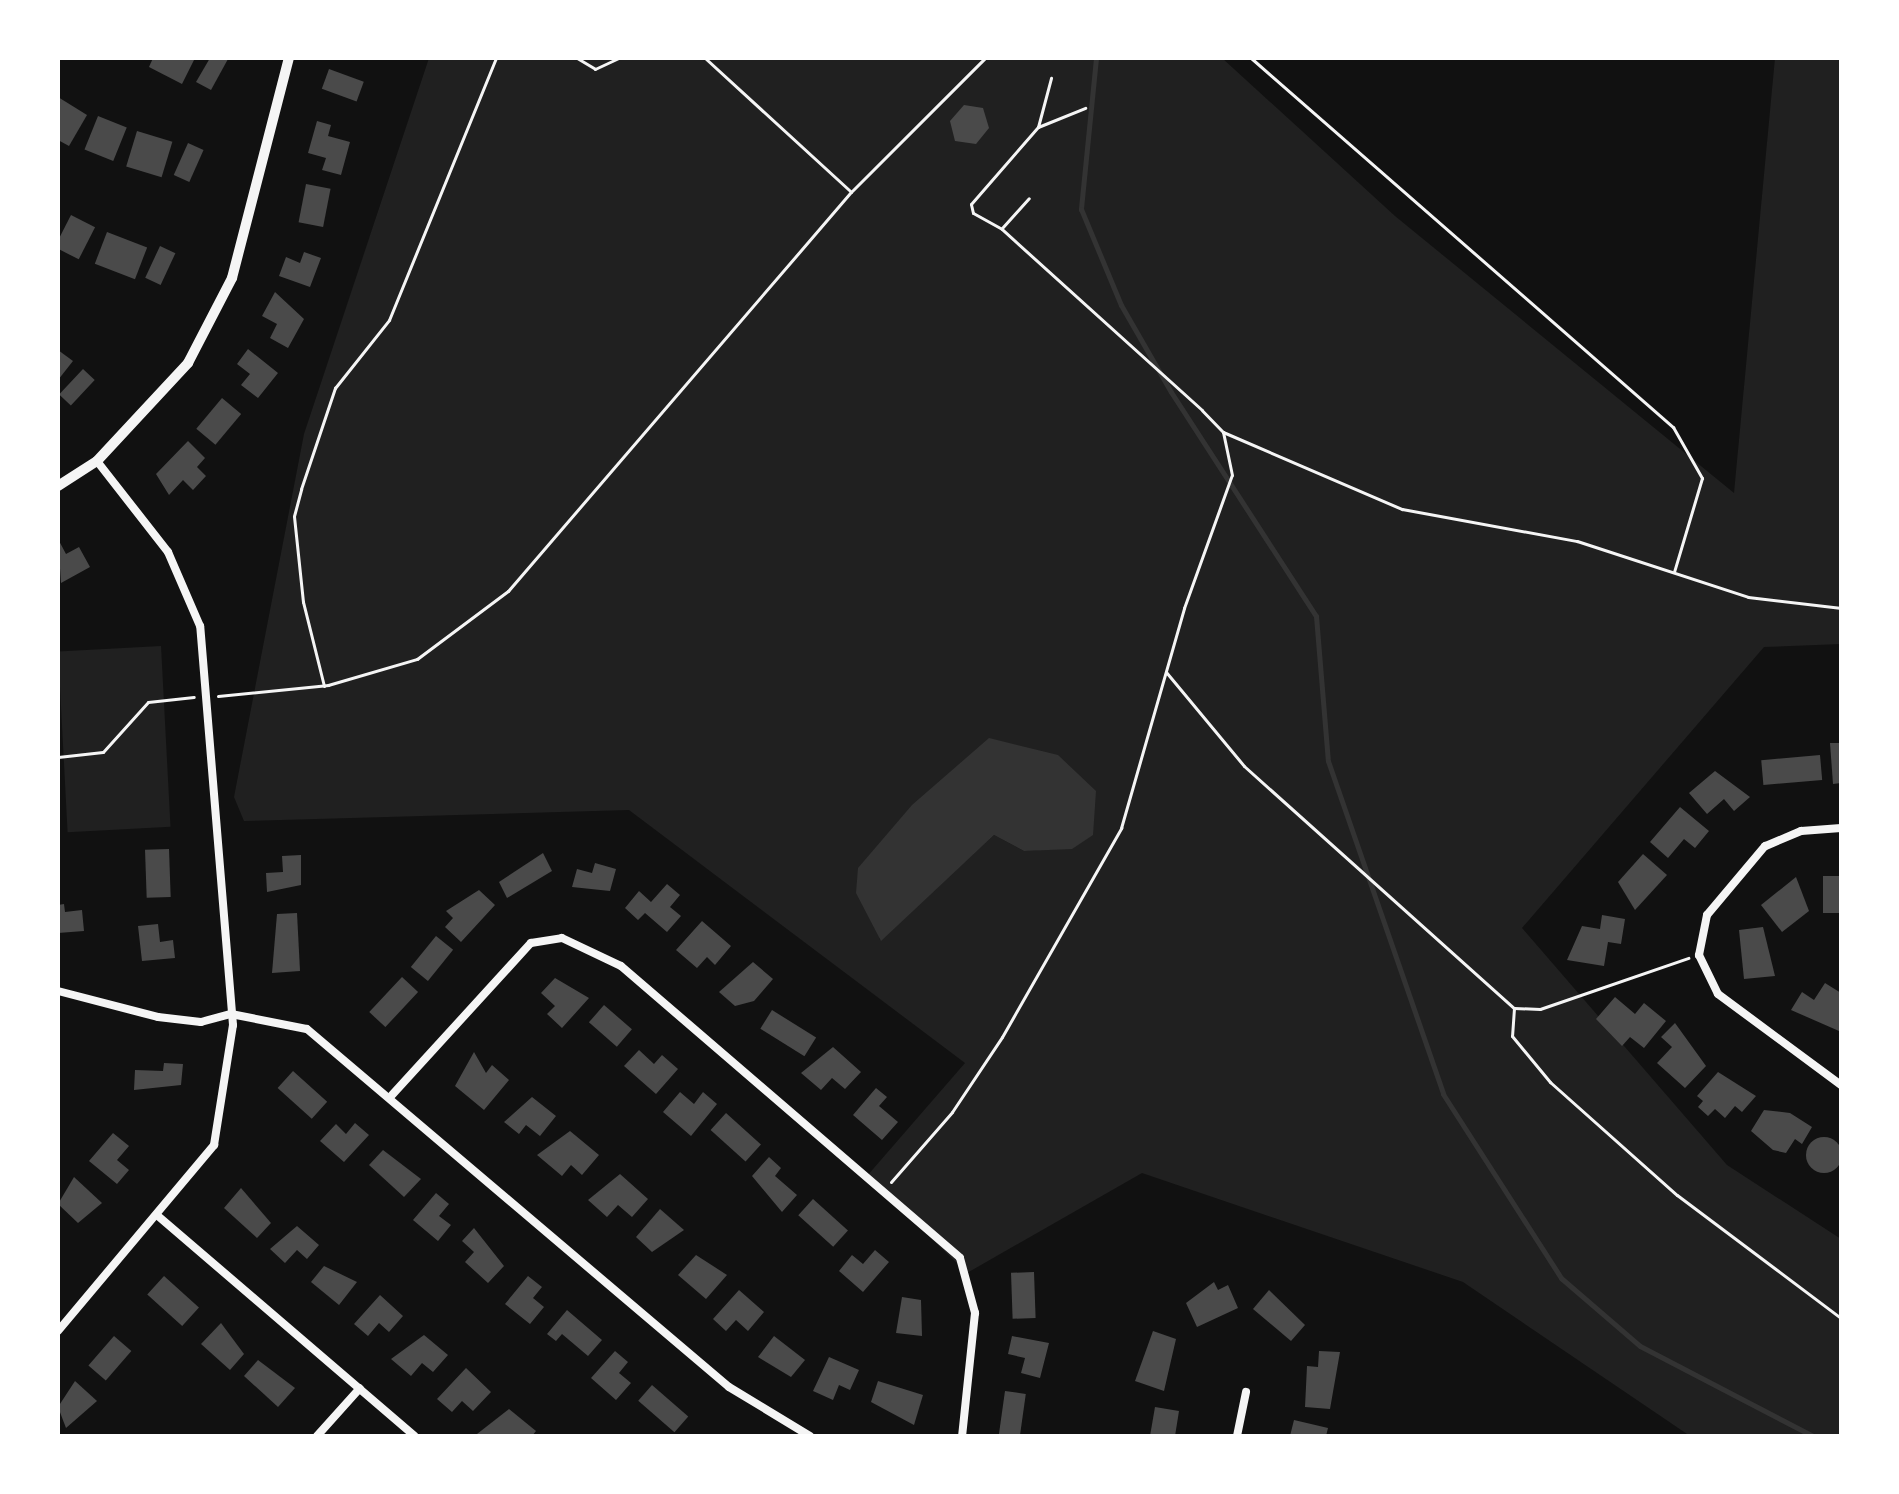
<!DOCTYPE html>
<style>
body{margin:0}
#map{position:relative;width:1899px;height:1494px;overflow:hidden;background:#111;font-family:"Exo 2",sans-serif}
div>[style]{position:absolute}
.green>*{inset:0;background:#202020;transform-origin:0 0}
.water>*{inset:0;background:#333}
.stream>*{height:5px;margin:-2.5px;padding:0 2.5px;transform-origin:2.5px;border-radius:2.5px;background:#333}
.building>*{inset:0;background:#4a4a4a;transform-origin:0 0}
.round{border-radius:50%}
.path>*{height:3px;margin:-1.5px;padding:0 1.5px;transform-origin:1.5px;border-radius:1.5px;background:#f5f5f5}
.minor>*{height:8px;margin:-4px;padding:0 4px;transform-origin:4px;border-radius:4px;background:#f5f5f5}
.tertiary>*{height:10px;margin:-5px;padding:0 5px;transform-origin:5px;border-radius:5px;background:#f5f5f5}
span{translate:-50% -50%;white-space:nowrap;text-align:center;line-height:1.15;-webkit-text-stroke:8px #fff;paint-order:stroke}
.frame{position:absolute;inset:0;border:60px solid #fff;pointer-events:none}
</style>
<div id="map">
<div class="green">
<i style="clip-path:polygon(evenodd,429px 58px,1222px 58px,1395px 216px,1734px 493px,1775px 58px,1841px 58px,1841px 644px,1764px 647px,1522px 928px,1727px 1165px,1841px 1239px,1841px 1436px,1690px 1436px,1463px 1282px,1142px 1173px,967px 1273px,867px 1176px,965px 1063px,629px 810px,244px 821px,234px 797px,304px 434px,429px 58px,1058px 755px,1072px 848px,1024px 851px,994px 835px,880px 940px,872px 912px,1058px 755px)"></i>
<i style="left:161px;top:646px;width:181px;height:103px;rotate:87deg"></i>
</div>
<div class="water">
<i style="clip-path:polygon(989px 738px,1058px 755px,1096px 791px,1093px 835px,1072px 849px,1024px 851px,994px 835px,881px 941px,856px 893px,858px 868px,912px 805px)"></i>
</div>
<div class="stream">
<i style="left:1096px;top:58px;width:152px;rotate:95.7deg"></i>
<i style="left:1081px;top:209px;width:104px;rotate:67.4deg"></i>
<i style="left:1121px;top:305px;width:100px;rotate:60.1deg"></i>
<i style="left:1171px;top:392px;width:267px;rotate:57.1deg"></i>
<i style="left:1316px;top:616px;width:145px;rotate:85.3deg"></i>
<i style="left:1328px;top:761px;width:352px;rotate:70.9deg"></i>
<i style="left:1443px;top:1094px;width:219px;rotate:57.3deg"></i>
<i style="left:1561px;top:1278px;width:104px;rotate:40.7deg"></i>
<i style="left:1640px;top:1346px;width:195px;rotate:27.5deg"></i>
</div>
<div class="building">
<i style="clip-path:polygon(153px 58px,195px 58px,182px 84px,149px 67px)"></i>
<i style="clip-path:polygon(210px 58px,228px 59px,211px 90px,196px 82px)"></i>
<i style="left:329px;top:69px;width:37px;height:21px;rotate:20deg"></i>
<i style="clip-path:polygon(58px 97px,87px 115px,69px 146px,58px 140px)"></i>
<i style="clip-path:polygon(964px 105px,983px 108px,989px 128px,976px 144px,955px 141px,950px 121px)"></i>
<i style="left:98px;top:116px;width:31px;height:36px;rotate:22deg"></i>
<i style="clip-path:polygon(317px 121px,331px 125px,328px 136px,350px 142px,341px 175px,322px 170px,326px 158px,308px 153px)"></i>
<i style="left:137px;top:131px;width:37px;height:37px;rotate:17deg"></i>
<i style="left:188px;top:143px;width:17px;height:35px;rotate:24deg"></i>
<i style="left:306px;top:184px;width:25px;height:39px;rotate:11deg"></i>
<i style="left:71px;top:215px;width:27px;height:36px;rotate:27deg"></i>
<i style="left:107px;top:232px;width:43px;height:34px;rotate:21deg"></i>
<i style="left:160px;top:246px;width:17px;height:35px;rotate:25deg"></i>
<i style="clip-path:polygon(304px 252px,321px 258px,310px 287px,279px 276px,286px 257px,300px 263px)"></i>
<i style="clip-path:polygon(275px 292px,304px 319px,288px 348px,270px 338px,277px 324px,262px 316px)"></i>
<i style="clip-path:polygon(248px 349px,278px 373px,258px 398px,241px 385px,250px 374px,237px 364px)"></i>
<i style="clip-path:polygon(58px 350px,73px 361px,58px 380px)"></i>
<i style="left:83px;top:369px;width:16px;height:35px;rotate:43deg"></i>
<i style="left:222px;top:398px;width:25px;height:40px;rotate:40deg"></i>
<i style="clip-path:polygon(188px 441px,205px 458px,197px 467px,206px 476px,193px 490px,183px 480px,169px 495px,156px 474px)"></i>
<i style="clip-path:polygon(58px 539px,66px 554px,79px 547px,90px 567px,61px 583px)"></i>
<i style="clip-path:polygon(1830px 743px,1841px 743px,1841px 783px,1833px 784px)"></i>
<i style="left:1820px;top:755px;width:25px;height:59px;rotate:85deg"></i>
<i style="clip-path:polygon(1715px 771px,1750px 797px,1734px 811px,1724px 799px,1707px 814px,1689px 793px)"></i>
<i style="clip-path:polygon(1680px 807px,1709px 831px,1695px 848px,1684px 839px,1668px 858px,1650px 842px)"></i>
<i style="left:169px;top:849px;width:48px;height:24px;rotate:88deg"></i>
<i style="clip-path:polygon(543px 853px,552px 871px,507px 898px,499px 882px)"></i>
<i style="clip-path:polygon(1643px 854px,1667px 875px,1635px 910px,1618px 882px)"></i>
<i style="clip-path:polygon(301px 855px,301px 885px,267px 892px,266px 873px,283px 872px,282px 856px)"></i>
<i style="clip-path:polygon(595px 863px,616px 869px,610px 891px,572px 887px,577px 869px,592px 873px)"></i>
<i style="left:1841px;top:876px;width:37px;height:18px;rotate:90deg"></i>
<i style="clip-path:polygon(1796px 877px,1809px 911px,1782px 932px,1761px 905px)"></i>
<i style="clip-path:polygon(667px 884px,680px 895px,670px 907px,681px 916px,667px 932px,645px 913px,638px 920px,625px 908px,639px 891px,651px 902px)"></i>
<i style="clip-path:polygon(479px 890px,495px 905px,461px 942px,445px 927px,453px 918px,446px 911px)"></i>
<i style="clip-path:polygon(64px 904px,65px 912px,82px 910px,84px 931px,58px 933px,58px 905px)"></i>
<i style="clip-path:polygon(297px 913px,300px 971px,272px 973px,277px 914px)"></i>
<i style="clip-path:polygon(1602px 915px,1625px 919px,1621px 944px,1608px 942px,1604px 966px,1567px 960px,1582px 926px,1600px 929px)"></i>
<i style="clip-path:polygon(702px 921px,731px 946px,715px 965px,707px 957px,697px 968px,676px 950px)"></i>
<i style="clip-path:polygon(158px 924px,160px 942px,173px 940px,175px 958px,142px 961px,138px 926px)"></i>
<i style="clip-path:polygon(1763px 927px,1775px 976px,1744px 979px,1739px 930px)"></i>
<i style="left:436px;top:936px;width:22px;height:40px;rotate:39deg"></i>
<i style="clip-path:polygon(753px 962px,773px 979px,754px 1001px,735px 1006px,719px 992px)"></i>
<i style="left:402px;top:977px;width:22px;height:48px;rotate:43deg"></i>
<i style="clip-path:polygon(555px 978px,589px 998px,562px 1028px,547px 1014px,555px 1006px,541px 993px)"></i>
<i style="clip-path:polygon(1825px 983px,1841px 993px,1839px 1031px,1791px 1010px,1802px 992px,1814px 1000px)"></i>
<i style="clip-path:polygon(1615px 997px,1635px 1014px,1644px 1003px,1666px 1021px,1644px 1048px,1630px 1037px,1622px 1046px,1596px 1019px)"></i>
<i style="left:604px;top:1005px;width:37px;height:23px;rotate:41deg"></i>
<i style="left:772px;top:1010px;width:52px;height:22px;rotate:32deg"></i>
<i style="clip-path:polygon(1675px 1023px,1706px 1066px,1685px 1088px,1657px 1063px,1672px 1047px,1661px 1037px)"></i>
<i style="clip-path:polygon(833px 1047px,861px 1072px,845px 1089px,832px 1078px,821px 1090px,801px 1073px)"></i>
<i style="clip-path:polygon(639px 1050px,654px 1064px,662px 1055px,678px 1069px,656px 1094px,624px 1066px)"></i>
<i style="clip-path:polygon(474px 1052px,486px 1073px,492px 1065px,509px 1080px,484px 1110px,455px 1086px)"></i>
<i style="clip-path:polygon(164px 1063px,183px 1064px,181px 1085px,134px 1090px,135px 1070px,163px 1071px)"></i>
<i style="left:293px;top:1071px;width:46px;height:23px;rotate:42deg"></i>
<i style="clip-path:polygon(1718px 1072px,1756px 1096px,1742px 1112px,1735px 1106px,1725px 1118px,1715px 1109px,1708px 1116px,1698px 1107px,1703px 1101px,1697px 1096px)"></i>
<i style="clip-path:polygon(876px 1088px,887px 1097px,879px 1106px,898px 1122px,882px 1140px,853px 1115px)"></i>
<i style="clip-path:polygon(680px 1092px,694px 1104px,703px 1092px,717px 1104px,691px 1136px,663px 1112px)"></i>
<i style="clip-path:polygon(532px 1097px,556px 1116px,540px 1136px,526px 1125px,519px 1134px,504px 1122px)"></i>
<i style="clip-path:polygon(1764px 1110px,1790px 1113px,1812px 1127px,1802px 1144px,1795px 1139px,1786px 1153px,1773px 1150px,1751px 1131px)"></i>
<i style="left:726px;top:1113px;width:47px;height:23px;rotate:42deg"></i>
<i style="clip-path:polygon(355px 1123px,369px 1135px,344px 1162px,320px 1141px,336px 1124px,346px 1134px)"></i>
<i style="clip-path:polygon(570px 1131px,599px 1155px,582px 1175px,571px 1165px,562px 1176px,537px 1155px)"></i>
<i style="clip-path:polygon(113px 1133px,129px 1146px,117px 1160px,129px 1170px,117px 1184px,89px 1161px)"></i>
<i class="round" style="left:1806px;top:1137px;width:36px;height:36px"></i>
<i style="clip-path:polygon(383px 1150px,421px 1179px,404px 1197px,369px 1165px)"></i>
<i style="clip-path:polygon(769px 1157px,781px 1168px,775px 1176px,797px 1195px,782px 1212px,752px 1176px)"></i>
<i style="clip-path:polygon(620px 1174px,648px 1199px,632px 1217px,618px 1205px,607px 1217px,588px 1200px)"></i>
<i style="clip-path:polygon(74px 1177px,102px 1203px,78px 1223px,58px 1204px)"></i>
<i style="clip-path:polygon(241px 1188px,271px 1223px,257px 1238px,224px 1208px)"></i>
<i style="clip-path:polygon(436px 1193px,449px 1204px,439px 1216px,451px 1225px,438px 1241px,413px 1220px)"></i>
<i style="left:813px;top:1199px;width:47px;height:22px;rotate:42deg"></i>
<i style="clip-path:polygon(660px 1209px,684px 1230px,652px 1252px,636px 1237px)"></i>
<i style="clip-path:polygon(297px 1226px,319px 1245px,307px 1259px,297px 1250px,285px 1263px,270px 1249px)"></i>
<i style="clip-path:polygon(474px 1228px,504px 1266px,488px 1283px,465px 1262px,474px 1252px,462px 1241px)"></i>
<i style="clip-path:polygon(875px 1250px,889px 1262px,863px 1292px,839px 1271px,852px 1255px,863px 1264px)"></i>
<i style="clip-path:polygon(696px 1255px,727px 1275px,706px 1299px,678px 1275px)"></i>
<i style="clip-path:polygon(324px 1266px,357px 1282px,339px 1305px,311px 1282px)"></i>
<i style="left:1034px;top:1272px;width:46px;height:23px;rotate:88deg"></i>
<i style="left:164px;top:1276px;width:47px;height:25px;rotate:42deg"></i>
<i style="clip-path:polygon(528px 1276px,542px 1287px,533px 1298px,544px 1307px,530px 1324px,505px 1304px)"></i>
<i style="clip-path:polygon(1214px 1282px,1218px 1290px,1228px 1285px,1238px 1308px,1197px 1327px,1186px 1303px)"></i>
<i style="clip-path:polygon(739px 1290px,764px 1312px,748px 1331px,736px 1320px,726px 1331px,713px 1319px)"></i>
<i style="clip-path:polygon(1269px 1290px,1305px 1325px,1291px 1341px,1253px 1309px)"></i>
<i style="clip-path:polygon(380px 1295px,403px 1316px,389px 1332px,379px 1323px,368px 1336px,354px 1324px)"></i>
<i style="clip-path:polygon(902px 1297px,921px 1300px,922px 1336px,896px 1333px)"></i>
<i style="clip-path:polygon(567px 1310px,602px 1340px,588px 1356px,562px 1334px,556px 1341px,547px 1334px)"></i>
<i style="clip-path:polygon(221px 1323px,244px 1354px,230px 1370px,201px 1344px)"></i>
<i style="clip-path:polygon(1153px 1331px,1176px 1339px,1164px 1391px,1135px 1381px)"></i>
<i style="clip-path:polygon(424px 1335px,448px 1355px,433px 1372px,422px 1363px,411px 1376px,391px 1359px)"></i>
<i style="left:114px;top:1336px;width:23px;height:39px;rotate:41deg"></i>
<i style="clip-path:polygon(774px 1336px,805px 1360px,791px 1377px,758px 1357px)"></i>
<i style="clip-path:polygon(1012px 1336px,1049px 1343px,1040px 1378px,1021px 1373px,1025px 1358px,1008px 1354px)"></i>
<i style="clip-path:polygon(615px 1351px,628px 1362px,619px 1373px,631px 1383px,616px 1400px,591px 1378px)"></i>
<i style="clip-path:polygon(1319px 1351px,1340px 1352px,1330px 1409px,1305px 1407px,1307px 1366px,1318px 1367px)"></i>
<i style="clip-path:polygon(829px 1357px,859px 1370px,850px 1390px,839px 1385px,833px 1400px,813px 1391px)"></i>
<i style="clip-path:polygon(258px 1360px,295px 1388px,278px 1407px,244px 1376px)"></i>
<i style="clip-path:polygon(466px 1368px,491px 1392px,473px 1411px,462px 1401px,452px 1412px,437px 1399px)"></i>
<i style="clip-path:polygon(75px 1381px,97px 1401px,66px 1428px,58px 1407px)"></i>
<i style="clip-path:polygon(878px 1381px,923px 1395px,914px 1425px,871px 1402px)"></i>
<i style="left:652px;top:1385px;width:48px;height:21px;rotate:41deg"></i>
<i style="left:1005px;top:1391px;width:21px;height:45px;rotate:8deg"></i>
<i style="clip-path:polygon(1155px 1407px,1179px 1411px,1175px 1436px,1150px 1436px)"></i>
<i style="clip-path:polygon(509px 1409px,536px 1431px,532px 1436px,477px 1434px)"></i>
<i style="clip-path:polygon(1294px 1420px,1328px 1428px,1326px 1436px,1290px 1436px)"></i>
</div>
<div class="path">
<i style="left:577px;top:58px;width:21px;rotate:31deg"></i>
<i style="left:595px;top:69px;width:26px;rotate:-25deg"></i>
<i style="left:705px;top:58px;width:198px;rotate:42.5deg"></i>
<i style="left:1251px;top:58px;width:561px;rotate:41.17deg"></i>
<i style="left:1673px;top:427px;width:59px;rotate:60.4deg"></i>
<i style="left:1702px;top:478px;width:98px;rotate:106.6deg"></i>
<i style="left:1038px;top:127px;width:51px;rotate:-22deg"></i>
<i style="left:1002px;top:228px;width:40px;rotate:-48deg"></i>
<i style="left:1223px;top:432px;width:195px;rotate:23.3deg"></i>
<i style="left:1402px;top:509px;width:178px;rotate:10.4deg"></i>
<i style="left:1577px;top:541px;width:180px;rotate:18.1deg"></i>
<i style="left:1748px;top:597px;width:94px;rotate:6.7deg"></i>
<i style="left:1166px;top:672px;width:122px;rotate:50.3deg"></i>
<i style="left:1244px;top:766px;width:363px;rotate:41.9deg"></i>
<i style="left:1514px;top:1008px;width:26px;rotate:2deg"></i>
<i style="left:1540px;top:1009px;width:157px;rotate:-19deg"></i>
<i style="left:324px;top:686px;width:87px;rotate:-104deg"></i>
<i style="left:303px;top:602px;width:86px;rotate:-96deg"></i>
<i style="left:294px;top:516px;width:28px;rotate:-75deg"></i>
<i style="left:301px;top:489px;width:107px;rotate:-71.4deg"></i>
<i style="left:335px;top:388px;width:87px;rotate:-51.5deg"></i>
<i style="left:389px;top:320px;width:283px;rotate:-67.8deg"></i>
<i style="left:218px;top:696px;width:111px;rotate:-5.7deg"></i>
<i style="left:328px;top:685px;width:93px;rotate:-16.3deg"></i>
<i style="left:417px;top:659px;width:114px;rotate:-36.8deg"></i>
<i style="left:508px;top:591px;width:526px;rotate:-49.32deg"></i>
<i style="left:851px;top:192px;width:190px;rotate:-45deg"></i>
<i style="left:58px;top:757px;width:45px;rotate:-6.3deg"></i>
<i style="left:103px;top:752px;width:67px;rotate:-48deg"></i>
<i style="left:148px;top:702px;width:46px;rotate:-6.2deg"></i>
<i style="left:1514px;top:1008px;width:28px;rotate:94deg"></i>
<i style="left:1512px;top:1036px;width:60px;rotate:50.4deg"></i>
<i style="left:1550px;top:1082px;width:170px;rotate:41.7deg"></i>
<i style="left:1677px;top:1195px;width:205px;rotate:36.9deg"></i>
<i style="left:891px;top:1182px;width:93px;rotate:-48.9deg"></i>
<i style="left:952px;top:1112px;width:90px;rotate:-56.3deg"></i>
<i style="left:1002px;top:1037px;width:241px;rotate:-60.3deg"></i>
<i style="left:1121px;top:828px;width:229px;rotate:-74deg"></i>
<i style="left:1184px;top:608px;width:141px;rotate:-70.2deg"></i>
<i style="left:1232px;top:475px;width:44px;rotate:-101.8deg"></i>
<i style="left:1223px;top:432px;width:30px;rotate:-134deg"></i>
<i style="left:1202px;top:410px;width:270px;rotate:-137.9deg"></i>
<i style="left:1002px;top:229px;width:33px;rotate:-151deg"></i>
<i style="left:973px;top:213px;width:9px;rotate:-103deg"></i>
<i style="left:971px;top:204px;width:102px;rotate:-49deg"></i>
<i style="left:1038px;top:127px;width:51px;rotate:-75.1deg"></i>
</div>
<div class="minor">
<i style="left:1841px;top:828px;width:40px;rotate:175.7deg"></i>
<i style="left:1801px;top:831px;width:39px;rotate:157deg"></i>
<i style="left:1765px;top:846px;width:90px;rotate:130deg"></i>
<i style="left:1707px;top:915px;width:41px;rotate:101.3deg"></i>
<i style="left:1699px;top:955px;width:43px;rotate:64deg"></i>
<i style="left:1718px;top:994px;width:153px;rotate:36.5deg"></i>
<i style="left:58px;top:991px;width:103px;rotate:14.6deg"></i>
<i style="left:158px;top:1017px;width:43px;rotate:6.6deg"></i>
<i style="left:201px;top:1022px;width:31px;rotate:-15deg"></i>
<i style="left:231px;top:1014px;width:77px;rotate:11.2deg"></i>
<i style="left:307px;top:1029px;width:553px;rotate:40.31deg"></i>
<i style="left:729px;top:1387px;width:95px;rotate:31.2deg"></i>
<i style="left:392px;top:1095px;width:206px;rotate:-47.6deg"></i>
<i style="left:531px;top:943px;width:31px;rotate:-9deg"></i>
<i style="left:562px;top:938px;width:65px;rotate:25.4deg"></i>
<i style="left:621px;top:966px;width:447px;rotate:40.7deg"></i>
<i style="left:960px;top:1258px;width:57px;rotate:74.7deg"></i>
<i style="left:975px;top:1313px;width:124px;rotate:96deg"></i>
<i style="left:158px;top:1216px;width:338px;rotate:40.6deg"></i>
<i style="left:58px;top:1331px;width:243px;rotate:-50deg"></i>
<i style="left:214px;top:1145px;width:121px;rotate:-81deg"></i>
<i style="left:233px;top:1025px;width:400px;rotate:-94.7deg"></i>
<i style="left:200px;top:626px;width:81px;rotate:-113.4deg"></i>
<i style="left:168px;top:552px;width:115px;rotate:-128deg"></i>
<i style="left:317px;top:1436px;width:64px;rotate:-48.1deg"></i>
<i style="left:1237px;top:1436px;width:45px;rotate:-78.4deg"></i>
</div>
<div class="tertiary">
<i style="left:58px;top:486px;width:46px;rotate:-32.7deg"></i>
<i style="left:97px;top:461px;width:134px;rotate:-47.1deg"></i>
<i style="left:188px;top:363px;width:96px;rotate:-62.6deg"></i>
<i style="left:232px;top:278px;width:227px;rotate:-75.5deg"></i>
</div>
<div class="frame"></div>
</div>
